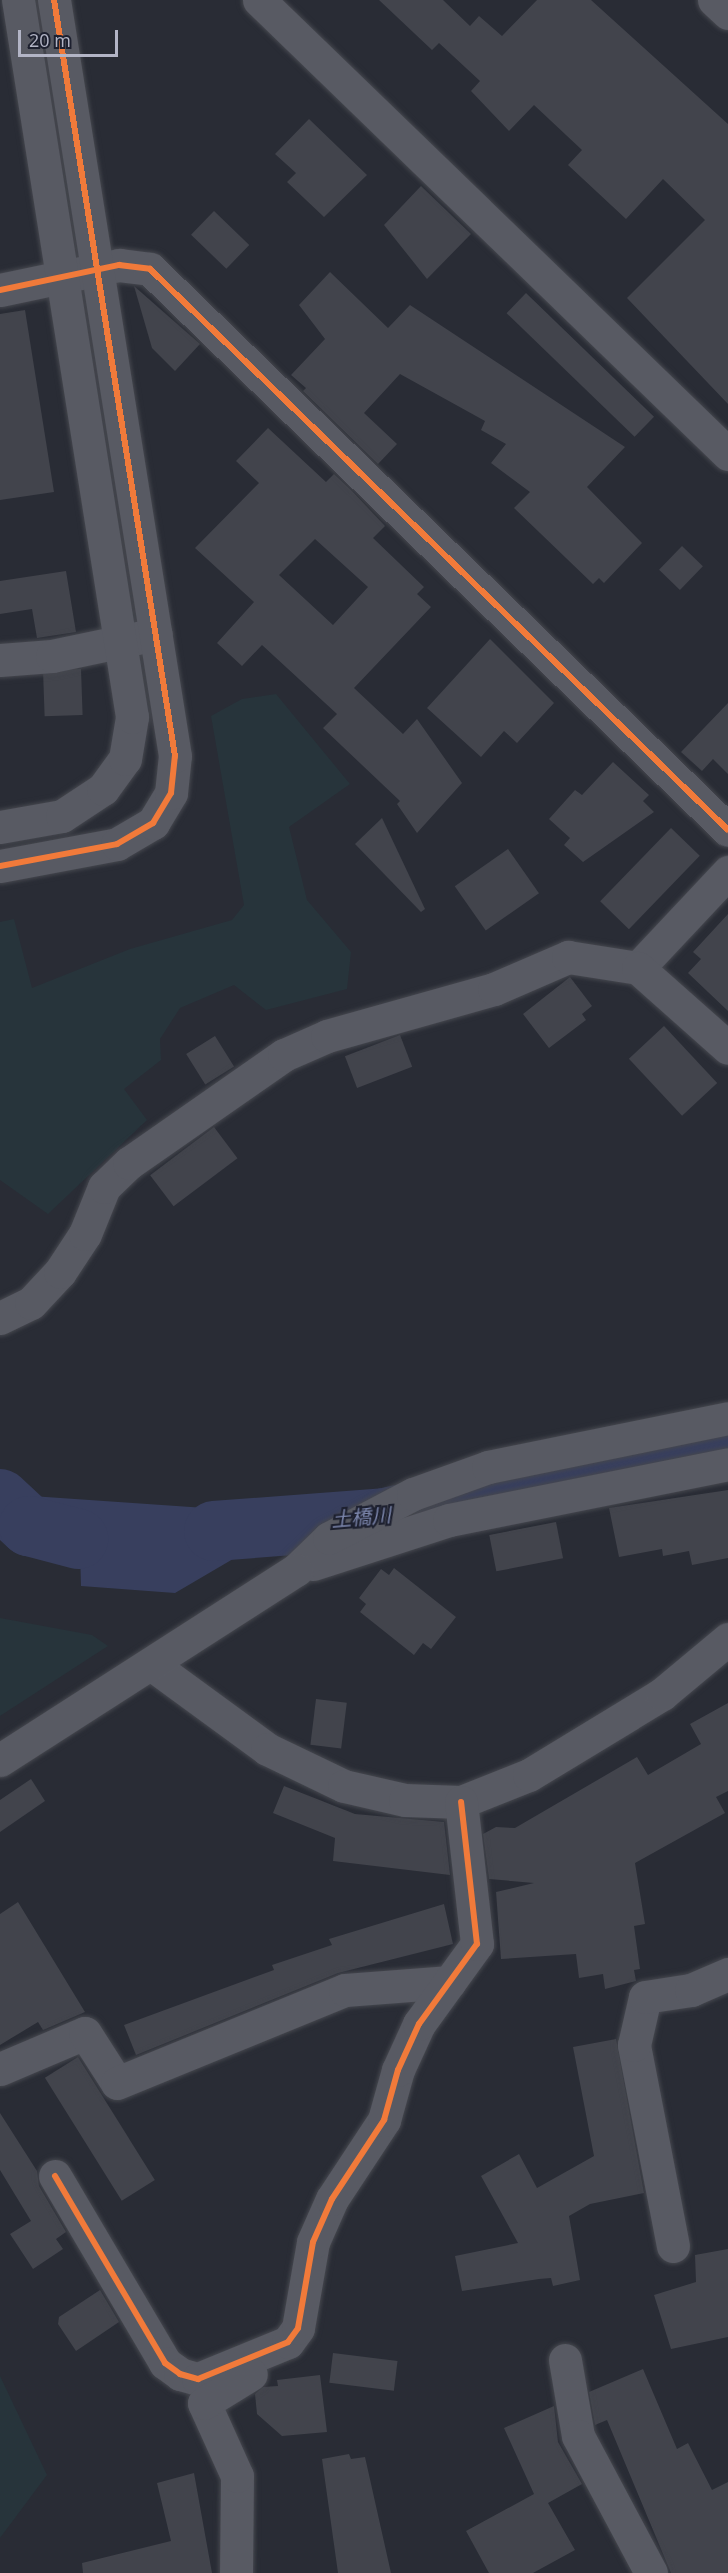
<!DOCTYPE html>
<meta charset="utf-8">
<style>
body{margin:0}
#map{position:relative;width:728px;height:2573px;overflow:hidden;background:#292c35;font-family:"Open Sans","Noto Sans JP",sans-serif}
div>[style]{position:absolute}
.green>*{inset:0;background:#27343b}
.water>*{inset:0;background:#383f5e}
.river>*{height:60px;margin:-30px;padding:0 30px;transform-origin:30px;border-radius:30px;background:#383f5e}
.building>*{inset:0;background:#42444c;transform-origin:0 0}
.roads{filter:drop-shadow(0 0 2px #45474e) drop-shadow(0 0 2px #45474e)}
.minor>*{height:33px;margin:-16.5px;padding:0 16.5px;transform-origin:16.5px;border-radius:16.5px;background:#585a63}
.tertiary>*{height:33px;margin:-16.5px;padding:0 16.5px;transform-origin:16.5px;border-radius:16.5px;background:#585a63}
.cycleway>*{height:6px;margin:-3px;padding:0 3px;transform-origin:3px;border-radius:3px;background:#f17a3a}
span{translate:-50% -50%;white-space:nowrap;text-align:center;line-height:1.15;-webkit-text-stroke:4.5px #1d202f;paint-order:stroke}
.water-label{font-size:20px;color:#7c86ac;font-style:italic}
.scale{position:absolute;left:18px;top:30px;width:100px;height:27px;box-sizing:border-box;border:3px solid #b3b5c6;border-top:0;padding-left:8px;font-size:18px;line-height:21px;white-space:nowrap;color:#b3b5c6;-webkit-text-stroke:4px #1d202f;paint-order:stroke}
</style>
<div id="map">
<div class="green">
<i style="clip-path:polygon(276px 694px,350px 784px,289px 827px,307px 900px,351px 952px,347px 989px,266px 1010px,234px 985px,180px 1008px,160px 1039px,161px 1060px,124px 1089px,147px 1120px,48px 1214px,0 1180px,0 922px,14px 919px,32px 988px,130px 949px,232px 920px,244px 905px,211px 716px,242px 699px)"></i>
<i style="clip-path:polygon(0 1618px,92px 1635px,108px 1646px,0 1716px)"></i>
<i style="clip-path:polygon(0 2376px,47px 2475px,0 2538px)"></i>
</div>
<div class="water">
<i style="clip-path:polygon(17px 1495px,292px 1514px,296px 1522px,175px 1593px,81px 1586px,80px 1550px,20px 1539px,6px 1515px,6px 1504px)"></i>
</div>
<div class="river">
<i style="left:0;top:1499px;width:40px;rotate:43deg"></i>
<i style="left:29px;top:1526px;width:51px;rotate:14.9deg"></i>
<i style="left:214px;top:1531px;width:171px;rotate:-4.3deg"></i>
<i style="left:385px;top:1518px;width:352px;rotate:-12.7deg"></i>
</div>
<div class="building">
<i style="clip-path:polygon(379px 0,443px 0,470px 26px,479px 16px,502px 36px,537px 0,591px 0,728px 124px,728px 404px,627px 298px,705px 220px,663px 179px,626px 219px,568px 165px,582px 150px,534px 105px,509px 131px,471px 91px,480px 81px,439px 43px,432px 50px)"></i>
<i style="clip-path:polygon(309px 119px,367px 175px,324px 217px,287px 182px,296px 173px,275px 154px)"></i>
<i style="clip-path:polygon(421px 186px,471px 234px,427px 279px,384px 225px)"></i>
<i style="left:214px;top:211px;width:49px;height:33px;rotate:44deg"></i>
<i style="clip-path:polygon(330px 272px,388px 328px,410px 305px,625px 447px,587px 487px,642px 543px,604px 583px,599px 578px,593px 584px,514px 508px,530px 492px,491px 463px,506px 444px,481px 430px,485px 421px,400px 374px,364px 413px,397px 444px,378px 464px,303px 391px,306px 388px,291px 375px,325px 339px,299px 305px)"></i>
<i style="clip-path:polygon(134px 286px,200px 344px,175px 371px,152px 348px)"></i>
<i style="left:526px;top:293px;width:178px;height:28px;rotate:44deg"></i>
<i style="clip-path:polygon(25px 310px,54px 492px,0 500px,0 314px)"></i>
<i style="clip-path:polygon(evenodd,268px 428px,326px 482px,334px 474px,352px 491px,385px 526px,373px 538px,424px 587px,417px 594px,431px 607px,354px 688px,403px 734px,417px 719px,462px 783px,417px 833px,397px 804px,400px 801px,323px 728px,337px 714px,262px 645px,242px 666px,217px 643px,254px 602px,195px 548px,259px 483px,236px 461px,268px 428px,315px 539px,368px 587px,333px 625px,279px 575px,315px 539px)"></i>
<i style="left:682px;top:546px;width:29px;height:33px;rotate:44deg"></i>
<i style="clip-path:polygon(66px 571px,76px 632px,37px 638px,32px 609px,0 614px,0 581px)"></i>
<i style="clip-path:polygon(490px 639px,554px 703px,517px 743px,504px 731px,481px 757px,427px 708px)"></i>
<i style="left:81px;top:669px;width:46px;height:38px;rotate:88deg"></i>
<i style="clip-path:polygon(728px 703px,728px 774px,713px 759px,702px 771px,681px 752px)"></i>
<i style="clip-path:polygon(613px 762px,649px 795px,643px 801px,654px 812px,583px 862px,564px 845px,570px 838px,549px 819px,575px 790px,582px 795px)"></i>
<i style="clip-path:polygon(382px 818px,425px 909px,421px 912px,355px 844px)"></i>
<i style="left:671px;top:828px;width:40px;height:102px;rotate:44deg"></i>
<i style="left:508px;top:849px;width:54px;height:65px;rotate:55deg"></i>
<i style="clip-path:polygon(728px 914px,728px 1011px,688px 973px,701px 959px,693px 952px)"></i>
<i style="clip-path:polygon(570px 977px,592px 1006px,582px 1014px,586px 1020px,549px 1048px,523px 1014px)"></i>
<i style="left:664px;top:1026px;width:78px;height:48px;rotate:47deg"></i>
<i style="left:400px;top:1035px;width:34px;height:59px;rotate:69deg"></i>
<i style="left:215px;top:1036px;width:36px;height:34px;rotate:58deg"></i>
<i style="left:214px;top:1127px;width:39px;height:80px;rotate:53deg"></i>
<i style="clip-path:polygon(728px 1490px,728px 1558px,692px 1565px,689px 1551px,663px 1556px,662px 1549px,619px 1557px,609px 1508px)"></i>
<i style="left:556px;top:1522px;width:37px;height:68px;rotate:79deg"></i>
<i style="clip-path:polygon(394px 1568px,456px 1617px,431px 1649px,423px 1643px,414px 1655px,360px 1612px,366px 1604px,359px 1598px,381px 1569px,389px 1575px)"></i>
<i style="left:316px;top:1699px;width:31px;height:46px;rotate:7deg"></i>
<i style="clip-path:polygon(728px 1703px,728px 1791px,716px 1797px,725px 1813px,635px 1863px,645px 1924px,634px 1926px,640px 1969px,634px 1970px,636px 1981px,605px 1989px,603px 1974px,579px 1978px,576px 1954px,501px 1959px,496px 1892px,534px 1883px,489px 1879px,483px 1834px,496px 1827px,515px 1828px,637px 1757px,648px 1775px,701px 1744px,690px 1724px)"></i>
<i style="clip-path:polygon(31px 1779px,45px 1801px,0 1832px,0 1800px)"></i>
<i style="clip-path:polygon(284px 1786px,355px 1814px,444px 1822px,450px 1875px,333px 1861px,335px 1838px,273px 1813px)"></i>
<i style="clip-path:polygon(18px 1902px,85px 2012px,43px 2030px,38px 2022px,0 2045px,0 1914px)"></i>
<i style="clip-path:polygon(444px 1904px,453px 1944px,338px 1973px,136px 2055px,124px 2025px,274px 1970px,272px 1965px,332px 1945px,329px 1939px)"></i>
<i style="clip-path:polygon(616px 2039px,644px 2193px,590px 2204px,569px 2216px,580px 2280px,553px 2286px,551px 2278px,539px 2279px,462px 2291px,455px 2256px,518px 2243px,481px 2176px,519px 2154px,537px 2188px,594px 2156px,573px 2047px)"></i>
<i style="left:78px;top:2057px;width:145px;height:39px;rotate:58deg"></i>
<i style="clip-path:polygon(0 2113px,37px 2171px,39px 2186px,66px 2232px,56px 2239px,63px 2249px,33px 2269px,10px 2234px,31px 2221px,0 2170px)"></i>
<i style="clip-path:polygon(728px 2249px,728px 2337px,671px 2349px,654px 2295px,696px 2282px,695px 2255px)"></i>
<i style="clip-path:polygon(100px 2290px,119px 2322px,76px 2351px,58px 2324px,59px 2317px)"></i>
<i style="left:333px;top:2353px;width:65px;height:30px;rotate:7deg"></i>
<i style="clip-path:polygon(643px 2369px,677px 2449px,688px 2443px,712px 2490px,728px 2482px,728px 2573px,671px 2573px,607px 2420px,595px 2425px,589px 2392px)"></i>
<i style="clip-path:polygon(320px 2375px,327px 2432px,282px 2436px,257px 2414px,255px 2394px,263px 2387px,278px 2386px,277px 2380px)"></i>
<i style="clip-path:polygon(554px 2406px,558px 2442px,582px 2484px,548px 2503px,575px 2550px,533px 2573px,489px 2573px,466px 2531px,534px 2494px,504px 2428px)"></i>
<i style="clip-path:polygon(349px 2454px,351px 2459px,365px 2457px,391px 2573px,338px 2573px,322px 2459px)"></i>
<i style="clip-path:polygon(194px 2473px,212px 2573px,83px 2573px,82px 2563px,171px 2541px,157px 2483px)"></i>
</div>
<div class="roads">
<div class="minor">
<i style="left:259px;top:0;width:653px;rotate:44.07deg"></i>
<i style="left:0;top:290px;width:122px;rotate:-11.9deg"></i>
<i style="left:119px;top:265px;width:31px;rotate:7deg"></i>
<i style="left:150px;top:269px;width:805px;rotate:44.14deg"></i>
<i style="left:0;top:660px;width:52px;rotate:-4.4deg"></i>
<i style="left:52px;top:656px;width:106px;rotate:-11.9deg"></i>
<i style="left:638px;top:968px;width:132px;rotate:-46.8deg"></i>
<i style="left:0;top:1318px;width:34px;rotate:-26deg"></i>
<i style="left:31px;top:1303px;width:42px;rotate:-46.9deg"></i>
<i style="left:60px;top:1272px;width:45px;rotate:-56.7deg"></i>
<i style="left:85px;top:1234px;width:51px;rotate:-68deg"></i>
<i style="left:104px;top:1187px;width:35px;rotate:-44deg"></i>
<i style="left:129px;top:1163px;width:189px;rotate:-34.9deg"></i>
<i style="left:284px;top:1055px;width:47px;rotate:-23.8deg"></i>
<i style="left:327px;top:1036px;width:173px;rotate:-15.7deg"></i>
<i style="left:494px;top:989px;width:81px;rotate:-23.4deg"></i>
<i style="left:568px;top:957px;width:71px;rotate:8.9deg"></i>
<i style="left:638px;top:968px;width:120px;rotate:41.6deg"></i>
<i style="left:313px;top:1564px;width:143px;rotate:-17.9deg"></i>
<i style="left:449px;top:1520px;width:285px;rotate:-11.3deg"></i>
<i style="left:296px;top:1570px;width:46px;rotate:-44.1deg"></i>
<i style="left:329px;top:1538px;width:95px;rotate:-27.6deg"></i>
<i style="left:413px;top:1494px;width:80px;rotate:-19.8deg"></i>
<i style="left:488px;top:1467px;width:245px;rotate:-11.5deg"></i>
<i style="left:151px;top:1664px;width:144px;rotate:36.2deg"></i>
<i style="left:267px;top:1749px;width:85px;rotate:25.7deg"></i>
<i style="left:344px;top:1786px;width:63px;rotate:12.9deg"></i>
<i style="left:405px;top:1800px;width:56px;rotate:2deg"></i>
<i style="left:461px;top:1802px;width:73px;rotate:-21.7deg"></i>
<i style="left:529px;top:1775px;width:156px;rotate:-31.3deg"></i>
<i style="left:662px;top:1694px;width:86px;rotate:-39.8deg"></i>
<i style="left:0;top:2069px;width:92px;rotate:-23deg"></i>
<i style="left:85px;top:2033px;width:59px;rotate:57.4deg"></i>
<i style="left:117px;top:2083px;width:246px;rotate:-22.2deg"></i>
<i style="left:345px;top:1990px;width:105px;rotate:-4.4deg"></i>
<i style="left:55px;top:2176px;width:217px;rotate:59.5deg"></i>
<i style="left:165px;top:2363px;width:19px;rotate:36deg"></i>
<i style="left:180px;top:2374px;width:19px;rotate:16deg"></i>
<i style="left:198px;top:2379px;width:97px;rotate:-22.3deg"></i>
<i style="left:288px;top:2342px;width:17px;rotate:-54deg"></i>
<i style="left:298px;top:2328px;width:87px;rotate:-80.1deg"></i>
<i style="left:313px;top:2242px;width:47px;rotate:-66.2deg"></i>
<i style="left:332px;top:2199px;width:95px;rotate:-56.6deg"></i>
<i style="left:384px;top:2120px;width:52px;rotate:-74.4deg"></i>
<i style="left:398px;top:2070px;width:51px;rotate:-65.5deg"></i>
<i style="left:419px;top:2024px;width:99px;rotate:-54.1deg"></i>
<i style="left:477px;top:1944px;width:143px;rotate:-96.4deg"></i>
<i style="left:673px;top:2246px;width:205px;rotate:-101deg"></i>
<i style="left:634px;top:2045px;width:49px;rotate:-77.1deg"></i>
<i style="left:645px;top:1997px;width:47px;rotate:-8.7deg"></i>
<i style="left:691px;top:1990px;width:40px;rotate:-23.4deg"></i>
<i style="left:565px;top:2360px;width:77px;rotate:80.3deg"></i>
<i style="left:578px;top:2436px;width:155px;rotate:61.9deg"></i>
<i style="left:236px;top:2573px;width:97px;rotate:-89.4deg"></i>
<i style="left:237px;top:2476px;width:80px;rotate:-114.3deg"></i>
<i style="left:204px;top:2403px;width:55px;rotate:-31.7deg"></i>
</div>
<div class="tertiary">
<i style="left:714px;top:0;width:19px;rotate:43deg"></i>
<i style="left:0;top:827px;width:63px;rotate:-10.1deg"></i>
<i style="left:62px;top:816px;width:49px;rotate:-33.4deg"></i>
<i style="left:103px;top:789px;width:37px;rotate:-54deg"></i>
<i style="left:125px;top:759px;width:43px;rotate:-80.5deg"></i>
<i style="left:132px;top:717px;width:726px;rotate:-99.03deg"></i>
<i style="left:0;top:866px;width:119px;rotate:-10.6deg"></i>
<i style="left:117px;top:844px;width:42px;rotate:-30.3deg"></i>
<i style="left:153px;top:823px;width:35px;rotate:-59deg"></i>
<i style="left:171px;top:793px;width:37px;rotate:-84deg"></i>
<i style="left:175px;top:756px;width:766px;rotate:-99.09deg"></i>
<i style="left:0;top:1760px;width:352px;rotate:-32.7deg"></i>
</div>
</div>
<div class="cycleway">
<i style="left:0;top:290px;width:122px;rotate:-11.9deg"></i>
<i style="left:119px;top:265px;width:31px;rotate:7deg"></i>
<i style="left:150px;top:269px;width:805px;rotate:44.14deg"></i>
<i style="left:0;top:866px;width:119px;rotate:-10.6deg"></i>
<i style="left:117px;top:844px;width:42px;rotate:-30.3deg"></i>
<i style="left:153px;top:823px;width:35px;rotate:-59deg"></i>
<i style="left:171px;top:793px;width:37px;rotate:-84deg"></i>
<i style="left:175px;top:756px;width:766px;rotate:-99.09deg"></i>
<i style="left:55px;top:2176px;width:217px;rotate:59.5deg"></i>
<i style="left:165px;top:2363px;width:19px;rotate:36deg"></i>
<i style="left:180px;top:2374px;width:19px;rotate:16deg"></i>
<i style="left:198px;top:2379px;width:97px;rotate:-22.3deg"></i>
<i style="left:288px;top:2342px;width:17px;rotate:-54deg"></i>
<i style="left:298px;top:2328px;width:87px;rotate:-80.1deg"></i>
<i style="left:313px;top:2242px;width:47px;rotate:-66.2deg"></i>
<i style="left:332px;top:2199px;width:95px;rotate:-56.6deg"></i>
<i style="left:384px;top:2120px;width:52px;rotate:-74.4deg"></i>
<i style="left:398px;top:2070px;width:51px;rotate:-65.5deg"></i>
<i style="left:419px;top:2024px;width:99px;rotate:-54.1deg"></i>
<i style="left:477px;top:1944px;width:143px;rotate:-96.4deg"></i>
</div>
<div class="water-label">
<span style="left:361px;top:1517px;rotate:-5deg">土橋川</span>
</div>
<div class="scale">20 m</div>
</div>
